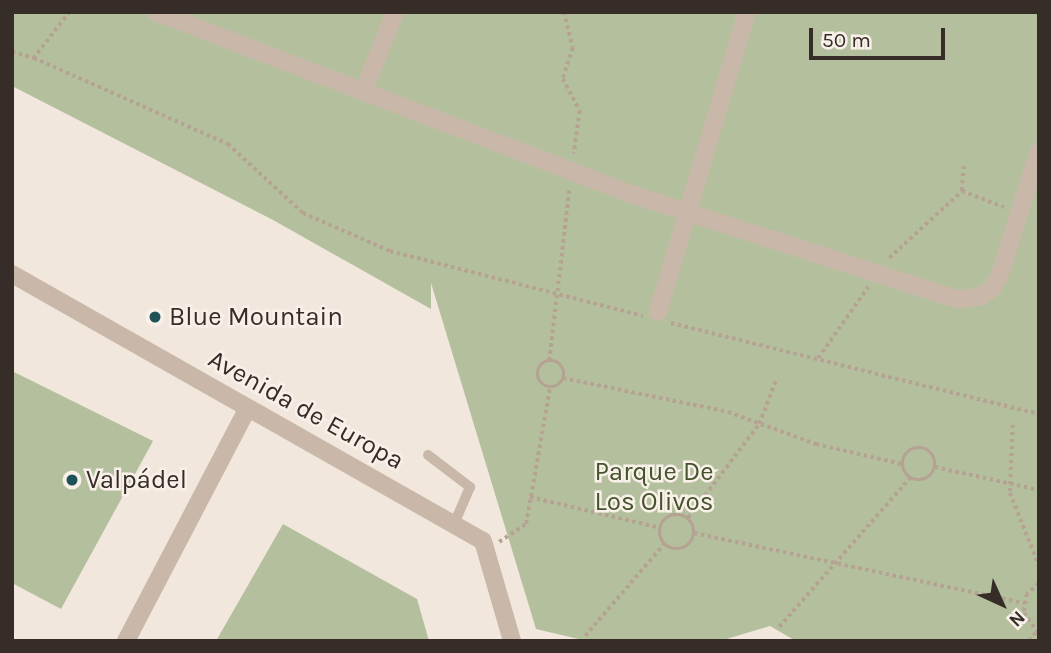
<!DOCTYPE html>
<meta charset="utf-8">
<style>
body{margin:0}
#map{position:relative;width:1051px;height:653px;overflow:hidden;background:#f1e7dc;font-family:Karla,sans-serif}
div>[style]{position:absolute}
.green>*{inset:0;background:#b4c09d}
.path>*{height:3.5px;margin-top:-1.75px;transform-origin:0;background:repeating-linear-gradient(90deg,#b5a293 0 3.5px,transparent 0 7px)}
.path>.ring{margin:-1.75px;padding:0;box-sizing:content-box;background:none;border:3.5px solid #b5a293;border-radius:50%}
.lane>*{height:10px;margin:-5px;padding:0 5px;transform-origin:5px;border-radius:5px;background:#c9b8a9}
.street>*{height:18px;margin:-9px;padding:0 9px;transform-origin:9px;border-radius:9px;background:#c9b8a9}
.dots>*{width:19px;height:19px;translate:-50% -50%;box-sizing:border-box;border:4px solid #f9f1e9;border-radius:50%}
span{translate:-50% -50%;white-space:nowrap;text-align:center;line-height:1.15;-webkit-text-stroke:5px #f9f1e9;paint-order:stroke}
.poi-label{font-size:26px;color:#362d28}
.left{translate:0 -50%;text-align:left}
.street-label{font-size:26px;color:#362d28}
.park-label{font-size:26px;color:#45532d}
.frame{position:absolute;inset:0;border:14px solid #362d28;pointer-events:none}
.north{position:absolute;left:967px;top:569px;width:70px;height:70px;-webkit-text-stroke:5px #f9f1e9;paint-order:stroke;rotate:135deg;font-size:19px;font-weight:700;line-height:28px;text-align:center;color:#362d28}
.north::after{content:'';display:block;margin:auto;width:24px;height:32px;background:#362d28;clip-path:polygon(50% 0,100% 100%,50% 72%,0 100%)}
.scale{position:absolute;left:809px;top:28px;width:136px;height:32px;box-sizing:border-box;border:4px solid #362d28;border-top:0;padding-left:9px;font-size:21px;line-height:24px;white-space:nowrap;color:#362d28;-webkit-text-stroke:5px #f9f1e9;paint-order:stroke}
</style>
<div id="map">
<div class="green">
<i style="clip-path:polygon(12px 12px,1039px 12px,1039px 641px,796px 641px,770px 626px,720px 641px,587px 641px,536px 629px,431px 283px,431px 309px,273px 220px,12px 86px)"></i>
<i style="clip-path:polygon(12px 371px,153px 441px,61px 609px,12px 583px)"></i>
<i style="clip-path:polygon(283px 524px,417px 599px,429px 641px,216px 641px)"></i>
</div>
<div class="path">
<i style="left:70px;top:12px;width:58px;rotate:128deg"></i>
<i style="left:34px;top:58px;width:212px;rotate:23.9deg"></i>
<i style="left:228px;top:144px;width:102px;rotate:42.6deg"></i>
<i style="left:303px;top:213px;width:95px;rotate:23.6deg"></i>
<i style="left:390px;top:251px;width:261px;rotate:14.4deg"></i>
<i style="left:564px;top:12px;width:37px;rotate:76deg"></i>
<i style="left:573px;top:48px;width:33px;rotate:108deg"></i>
<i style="left:563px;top:79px;width:36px;rotate:62deg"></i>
<i style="left:580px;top:111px;width:43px;rotate:97.9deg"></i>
<i style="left:12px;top:52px;width:23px;rotate:15deg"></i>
<i style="left:964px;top:166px;width:25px;rotate:95deg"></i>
<i style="left:962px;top:191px;width:45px;rotate:20.9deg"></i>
<i style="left:889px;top:258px;width:99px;rotate:-42.5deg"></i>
<i style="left:671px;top:323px;width:379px;rotate:13.9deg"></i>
<i style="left:818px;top:358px;width:87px;rotate:-54.8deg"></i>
<i style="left:549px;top:361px;width:172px;rotate:-83.3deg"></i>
<i class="ring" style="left:538px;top:361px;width:22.5px;height:22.5px"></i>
<i style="left:563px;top:378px;width:168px;rotate:11.6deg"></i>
<i style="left:728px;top:412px;width:94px;rotate:20deg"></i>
<i style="left:816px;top:444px;width:88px;rotate:13.1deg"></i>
<i style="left:1013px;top:425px;width:68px;rotate:92.5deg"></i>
<i style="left:1010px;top:493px;width:78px;rotate:68.1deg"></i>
<i class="ring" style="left:903px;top:448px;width:28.5px;height:28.5px"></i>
<i style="left:935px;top:467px;width:107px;rotate:12.5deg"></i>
<i style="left:530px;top:497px;width:135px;rotate:13.3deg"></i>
<i class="ring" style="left:660px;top:515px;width:30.5px;height:30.5px"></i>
<i style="left:688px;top:518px;width:118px;rotate:-52.9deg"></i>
<i style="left:759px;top:424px;width:47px;rotate:-68.9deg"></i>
<i style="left:694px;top:533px;width:337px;rotate:12deg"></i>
<i style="left:499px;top:542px;width:32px;rotate:-34deg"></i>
<i style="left:526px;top:524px;width:139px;rotate:-80.1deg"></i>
<i style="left:1039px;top:584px;width:16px;rotate:140deg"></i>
<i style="left:1027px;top:594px;width:19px;rotate:99deg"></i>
<i style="left:1024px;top:613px;width:26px;rotate:54deg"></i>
<i style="left:779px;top:627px;width:198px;rotate:-48.7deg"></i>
<i style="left:585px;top:636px;width:123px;rotate:-49.3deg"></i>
<i style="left:1029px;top:641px;width:11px;rotate:-52deg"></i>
</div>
<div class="lane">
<i style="left:428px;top:455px;width:53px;rotate:37.3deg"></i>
<i style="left:470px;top:487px;width:40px;rotate:113.4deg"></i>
</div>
<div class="street">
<i style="left:156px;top:12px;width:509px;rotate:20.96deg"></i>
<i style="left:631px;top:194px;width:342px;rotate:17.9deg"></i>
<i style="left:957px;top:299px;width:22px;rotate:-5deg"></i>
<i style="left:979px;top:297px;width:15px;rotate:-32deg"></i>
<i style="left:992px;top:289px;width:14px;rotate:-60deg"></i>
<i style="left:999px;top:277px;width:132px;rotate:-72.4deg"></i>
<i style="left:363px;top:92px;width:86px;rotate:-68.2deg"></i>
<i style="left:12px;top:274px;width:541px;rotate:29.55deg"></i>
<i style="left:483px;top:541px;width:104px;rotate:73.8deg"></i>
<i style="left:658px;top:312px;width:313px;rotate:-73.5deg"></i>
<i style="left:126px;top:641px;width:263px;rotate:-62.4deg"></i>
</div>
<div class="dots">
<i style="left:155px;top:317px;background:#1f5256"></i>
<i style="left:72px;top:480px;background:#1f5256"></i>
</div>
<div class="poi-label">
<span class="left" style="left:169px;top:317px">Blue Mountain</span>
<span class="left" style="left:86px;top:480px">Valpádel</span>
</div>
<div class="street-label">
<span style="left:306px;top:410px;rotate:29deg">Avenida de Europa</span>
</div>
<div class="park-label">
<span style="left:654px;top:487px">Parque De<br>Los Olivos</span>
</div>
<div class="frame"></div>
<div class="north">N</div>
<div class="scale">50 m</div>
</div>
